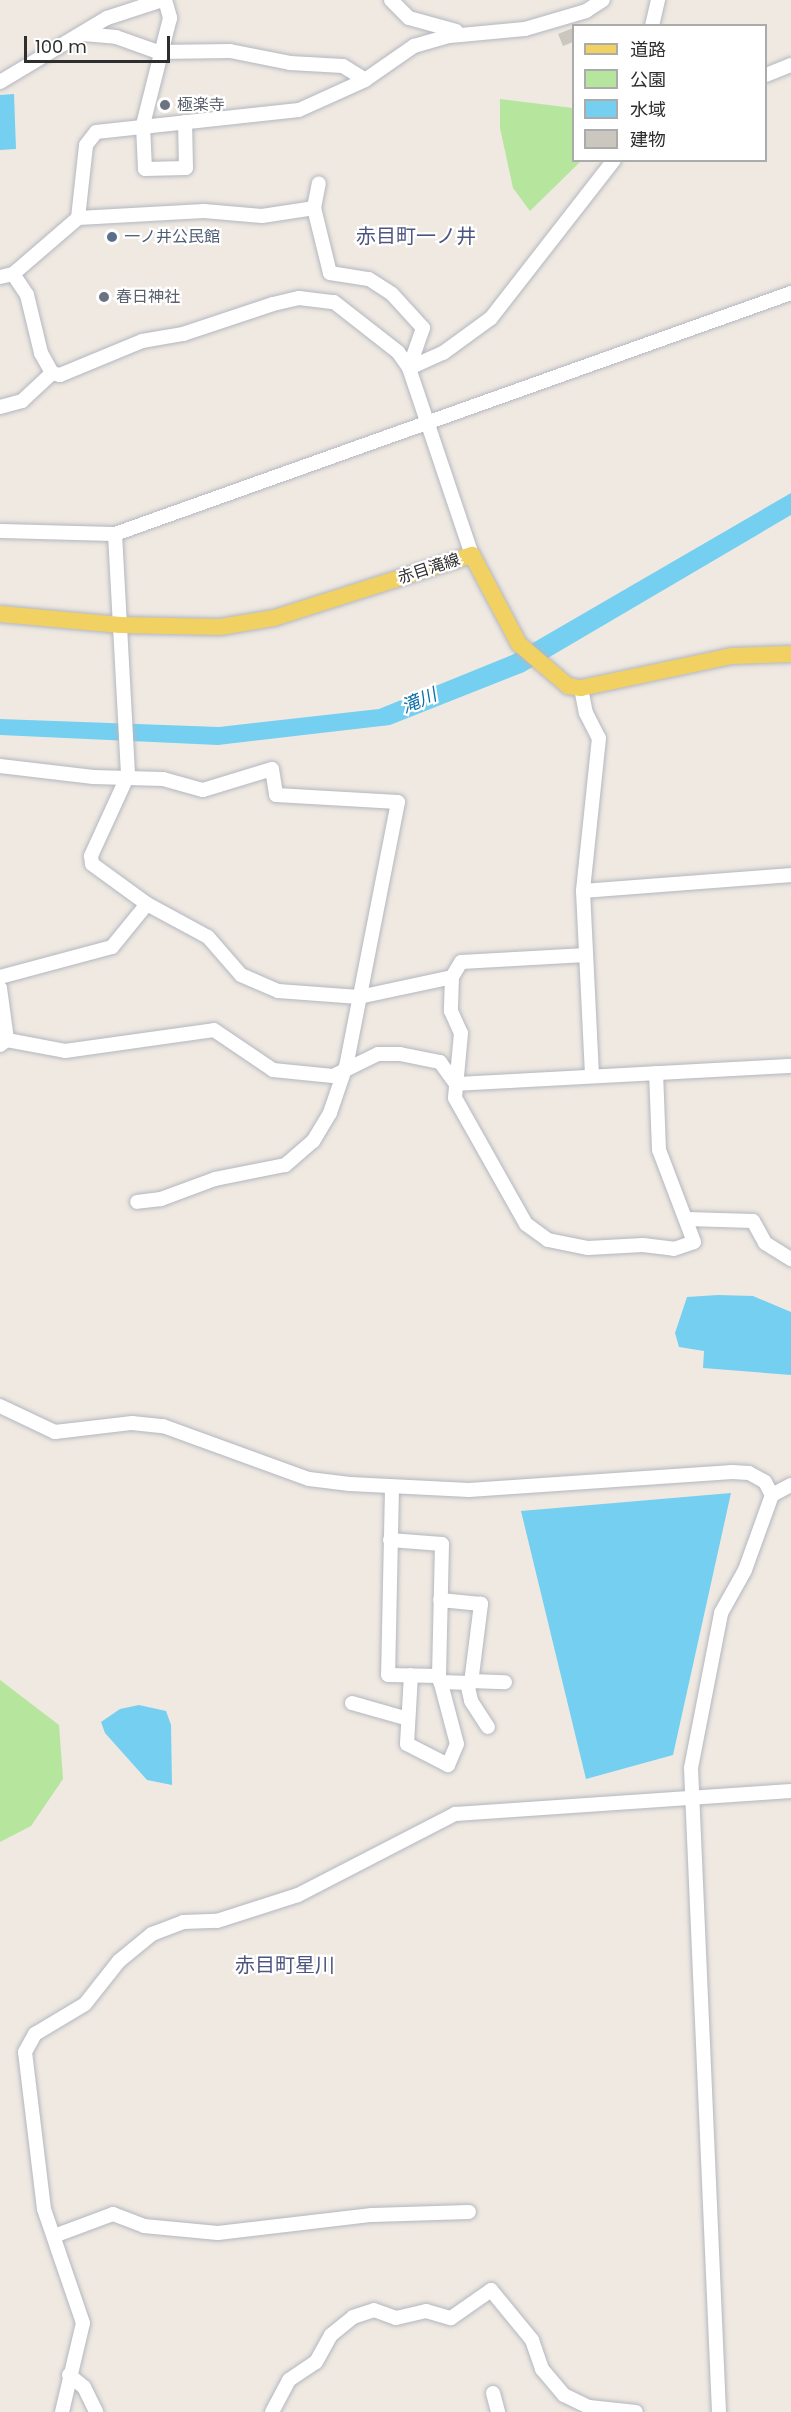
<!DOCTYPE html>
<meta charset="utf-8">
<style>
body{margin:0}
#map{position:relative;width:791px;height:2412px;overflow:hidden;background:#efe9e1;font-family:Poppins,"Noto Sans JP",sans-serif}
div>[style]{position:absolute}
.green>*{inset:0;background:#b6e59e}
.water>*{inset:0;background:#75cff0}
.building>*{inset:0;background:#cbc7bf}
.roads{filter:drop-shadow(0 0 2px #b4b7c1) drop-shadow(0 0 2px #b4b7c1)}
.minor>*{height:14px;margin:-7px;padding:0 7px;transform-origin:7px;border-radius:7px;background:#fff}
.major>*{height:16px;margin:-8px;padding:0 8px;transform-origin:8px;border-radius:8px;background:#f2d163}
.dots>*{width:16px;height:16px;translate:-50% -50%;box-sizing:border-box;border:3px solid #fff;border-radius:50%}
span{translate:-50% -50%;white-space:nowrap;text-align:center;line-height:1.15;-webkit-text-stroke:4.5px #fff;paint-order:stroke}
.worship-label{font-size:16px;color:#5b616d}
.left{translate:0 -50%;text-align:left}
.service-label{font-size:16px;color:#4e5e75}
.street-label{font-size:16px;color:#2e2e2e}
.water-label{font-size:18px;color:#0d6fa3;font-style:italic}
.quarter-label{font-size:20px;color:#4d5680}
.legend{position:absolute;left:572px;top:24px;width:195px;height:138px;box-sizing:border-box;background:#fff;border:2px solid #ababab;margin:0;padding:8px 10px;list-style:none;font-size:18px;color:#2e2e2e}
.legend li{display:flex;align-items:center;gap:12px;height:30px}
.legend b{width:30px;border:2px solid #ababab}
.scale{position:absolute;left:24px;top:36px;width:146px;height:27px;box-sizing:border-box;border:3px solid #2e2e2e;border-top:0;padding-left:8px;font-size:18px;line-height:21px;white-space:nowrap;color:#2e2e2e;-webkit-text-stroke:4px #fff;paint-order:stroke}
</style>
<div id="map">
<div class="green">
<i style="clip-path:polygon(500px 99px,573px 108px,574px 160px,581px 161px,530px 211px,513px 188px,500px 128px)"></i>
<i style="clip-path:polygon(0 1680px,59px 1725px,63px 1779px,31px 1826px,0 1842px)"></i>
</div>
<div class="water">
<i style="clip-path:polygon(14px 94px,16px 149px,0 150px,0 95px)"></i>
<i style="clip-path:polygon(791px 493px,791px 515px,524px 672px,390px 725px,218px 745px,0 735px,0 719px,219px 727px,379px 709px,512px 655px)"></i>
<i style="clip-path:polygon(718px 1295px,753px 1296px,791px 1312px,791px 1375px,703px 1368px,704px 1351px,679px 1347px,675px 1333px,687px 1297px)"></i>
<i style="clip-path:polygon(731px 1493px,673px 1755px,586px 1779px,521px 1511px)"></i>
<i style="clip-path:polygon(139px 1705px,166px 1711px,171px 1725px,172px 1785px,147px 1780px,105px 1733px,101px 1722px,120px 1709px)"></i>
</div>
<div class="building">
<i style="clip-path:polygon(573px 28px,573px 42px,563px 46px,558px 34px)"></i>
</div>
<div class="roads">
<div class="minor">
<i style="left:165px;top:0;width:19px;rotate:74deg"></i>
<i style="left:170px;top:18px;width:110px;rotate:104.2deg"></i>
<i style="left:143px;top:125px;width:44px;rotate:87.4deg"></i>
<i style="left:145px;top:169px;width:41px;rotate:-1.4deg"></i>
<i style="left:186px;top:168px;width:46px;rotate:-91.2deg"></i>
<i style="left:391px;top:0;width:25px;rotate:45deg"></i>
<i style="left:409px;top:18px;width:49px;rotate:15.5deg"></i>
<i style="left:652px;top:26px;width:27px;rotate:-77deg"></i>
<i style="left:83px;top:34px;width:33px;rotate:5deg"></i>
<i style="left:116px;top:37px;width:45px;rotate:19.7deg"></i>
<i style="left:158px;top:52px;width:72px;rotate:-0.8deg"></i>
<i style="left:230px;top:51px;width:61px;rotate:11.3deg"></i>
<i style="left:290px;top:63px;width:53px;rotate:3.2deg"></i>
<i style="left:343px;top:66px;width:26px;rotate:32deg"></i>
<i style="left:766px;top:75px;width:27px;rotate:-22deg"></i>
<i style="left:0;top:82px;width:125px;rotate:-30.9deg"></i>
<i style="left:107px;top:18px;width:58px;rotate:-18.1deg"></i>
<i style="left:314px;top:208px;width:25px;rotate:-79deg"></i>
<i style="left:78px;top:218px;width:73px;rotate:-83.7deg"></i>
<i style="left:86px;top:145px;width:16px;rotate:-52deg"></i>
<i style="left:96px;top:132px;width:204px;rotate:-6.2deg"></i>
<i style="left:299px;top:110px;width:72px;rotate:-24.4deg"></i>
<i style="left:365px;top:80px;width:60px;rotate:-34.8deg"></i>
<i style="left:414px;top:46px;width:37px;rotate:-16deg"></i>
<i style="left:450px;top:36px;width:75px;rotate:-5.3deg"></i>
<i style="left:525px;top:29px;width:64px;rotate:-16.4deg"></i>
<i style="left:586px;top:11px;width:20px;rotate:-33deg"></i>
<i style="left:13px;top:274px;width:25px;rotate:56deg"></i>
<i style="left:27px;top:295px;width:60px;rotate:76.4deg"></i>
<i style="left:41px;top:353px;width:23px;rotate:61deg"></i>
<i style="left:0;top:277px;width:13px;rotate:-13deg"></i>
<i style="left:13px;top:274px;width:86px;rotate:-40.7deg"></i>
<i style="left:78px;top:218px;width:126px;rotate:-3.2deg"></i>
<i style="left:204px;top:211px;width:58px;rotate:4.9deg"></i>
<i style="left:262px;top:216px;width:53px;rotate:-8.7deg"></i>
<i style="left:314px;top:208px;width:67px;rotate:76.2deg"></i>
<i style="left:330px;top:273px;width:39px;rotate:9deg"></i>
<i style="left:369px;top:279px;width:27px;rotate:33deg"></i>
<i style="left:392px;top:294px;width:46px;rotate:47.6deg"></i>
<i style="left:423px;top:328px;width:42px;rotate:109.3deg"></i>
<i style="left:409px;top:368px;width:37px;rotate:-24deg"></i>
<i style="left:443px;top:353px;width:59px;rotate:-36.1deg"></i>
<i style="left:491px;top:318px;width:200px;rotate:-52.1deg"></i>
<i style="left:52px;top:373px;width:8px;rotate:14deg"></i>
<i style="left:60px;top:375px;width:89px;rotate:-22.5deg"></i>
<i style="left:142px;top:341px;width:42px;rotate:-9.7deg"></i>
<i style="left:183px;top:334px;width:95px;rotate:-18.4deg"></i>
<i style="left:273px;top:304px;width:27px;rotate:-13deg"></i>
<i style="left:299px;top:298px;width:35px;rotate:7deg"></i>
<i style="left:334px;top:302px;width:81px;rotate:38deg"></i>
<i style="left:398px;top:352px;width:19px;rotate:55deg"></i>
<i style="left:409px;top:368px;width:197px;rotate:71.4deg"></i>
<i style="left:0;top:407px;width:23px;rotate:-15deg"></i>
<i style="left:22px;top:401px;width:41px;rotate:-43deg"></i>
<i style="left:0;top:531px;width:115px;rotate:1.5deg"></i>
<i style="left:115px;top:534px;width:718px;rotate:-19.62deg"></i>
<i style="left:115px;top:534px;width:241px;rotate:86.9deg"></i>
<i style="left:128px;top:775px;width:89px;rotate:114.6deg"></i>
<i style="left:91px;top:856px;width:8px;rotate:83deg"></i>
<i style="left:92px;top:864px;width:68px;rotate:36deg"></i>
<i style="left:147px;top:904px;width:69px;rotate:28.4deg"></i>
<i style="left:208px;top:937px;width:50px;rotate:49deg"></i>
<i style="left:241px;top:975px;width:40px;rotate:23.4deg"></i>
<i style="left:278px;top:991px;width:81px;rotate:4.2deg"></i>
<i style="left:359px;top:997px;width:95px;rotate:-12.1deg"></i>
<i style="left:581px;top:688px;width:25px;rotate:79deg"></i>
<i style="left:586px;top:713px;width:28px;rotate:63deg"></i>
<i style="left:599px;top:738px;width:154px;rotate:96deg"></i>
<i style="left:583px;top:891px;width:185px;rotate:87.2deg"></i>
<i style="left:0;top:766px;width:94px;rotate:6.7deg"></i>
<i style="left:93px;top:777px;width:70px;rotate:1.6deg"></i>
<i style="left:163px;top:779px;width:41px;rotate:15.4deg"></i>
<i style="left:203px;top:790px;width:72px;rotate:-16.9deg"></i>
<i style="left:272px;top:769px;width:26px;rotate:81deg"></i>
<i style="left:276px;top:795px;width:122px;rotate:3.3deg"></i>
<i style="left:398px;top:802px;width:269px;rotate:101.1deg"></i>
<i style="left:346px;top:1066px;width:50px;rotate:108.8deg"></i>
<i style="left:330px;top:1113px;width:33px;rotate:121deg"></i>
<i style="left:313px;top:1141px;width:37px;rotate:139deg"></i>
<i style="left:285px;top:1165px;width:71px;rotate:168.7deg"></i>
<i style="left:215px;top:1179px;width:58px;rotate:159.7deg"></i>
<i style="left:161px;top:1199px;width:24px;rotate:173deg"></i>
<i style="left:583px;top:891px;width:209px;rotate:-4.4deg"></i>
<i style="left:586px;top:955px;width:125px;rotate:176.8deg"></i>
<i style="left:461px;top:962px;width:17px;rotate:121deg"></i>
<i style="left:452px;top:977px;width:34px;rotate:92deg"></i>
<i style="left:451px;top:1011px;width:24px;rotate:66deg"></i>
<i style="left:461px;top:1033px;width:65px;rotate:95.3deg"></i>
<i style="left:455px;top:1098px;width:145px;rotate:60.6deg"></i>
<i style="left:526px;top:1224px;width:27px;rotate:36deg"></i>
<i style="left:548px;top:1240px;width:41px;rotate:11.3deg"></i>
<i style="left:588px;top:1248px;width:55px;rotate:-3.1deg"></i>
<i style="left:643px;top:1245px;width:31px;rotate:7deg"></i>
<i style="left:674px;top:1249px;width:21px;rotate:-19deg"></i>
<i style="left:694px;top:1242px;width:98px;rotate:-110.8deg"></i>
<i style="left:659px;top:1150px;width:77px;rotate:-92.2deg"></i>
<i style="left:0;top:977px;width:116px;rotate:-15deg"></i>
<i style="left:112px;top:947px;width:55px;rotate:-50.9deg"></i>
<i style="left:0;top:988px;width:52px;rotate:82.3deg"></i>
<i style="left:0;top:1045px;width:9px;rotate:-36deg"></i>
<i style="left:7px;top:1040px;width:59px;rotate:10.7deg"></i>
<i style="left:65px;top:1051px;width:150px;rotate:-8deg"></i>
<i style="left:214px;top:1030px;width:71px;rotate:34.1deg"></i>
<i style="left:273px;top:1070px;width:60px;rotate:5.7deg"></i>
<i style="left:333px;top:1076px;width:50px;rotate:-26.1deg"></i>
<i style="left:378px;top:1054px;width:22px"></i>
<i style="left:400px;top:1054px;width:41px;rotate:11.3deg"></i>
<i style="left:440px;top:1062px;width:27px;rotate:54deg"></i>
<i style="left:456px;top:1084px;width:335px;rotate:-3.1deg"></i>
<i style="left:687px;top:1219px;width:66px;rotate:1.7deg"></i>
<i style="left:753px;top:1221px;width:25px;rotate:61deg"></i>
<i style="left:765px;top:1243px;width:31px;rotate:32deg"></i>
<i style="left:0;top:1406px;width:61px;rotate:25.3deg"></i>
<i style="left:55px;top:1432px;width:78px;rotate:-6.7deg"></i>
<i style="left:132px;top:1423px;width:31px;rotate:6deg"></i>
<i style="left:163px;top:1426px;width:155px;rotate:20deg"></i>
<i style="left:309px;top:1479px;width:41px;rotate:7deg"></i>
<i style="left:350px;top:1484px;width:119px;rotate:2.9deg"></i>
<i style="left:469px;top:1490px;width:264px;rotate:-3.9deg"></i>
<i style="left:732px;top:1472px;width:17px;rotate:3deg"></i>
<i style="left:749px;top:1473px;width:18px;rotate:29deg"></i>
<i style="left:765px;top:1482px;width:15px;rotate:62deg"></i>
<i style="left:392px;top:1488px;width:187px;rotate:91.2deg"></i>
<i style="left:388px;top:1675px;width:51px;rotate:1.1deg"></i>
<i style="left:390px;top:1540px;width:52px;rotate:4.4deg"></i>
<i style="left:442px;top:1544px;width:132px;rotate:91.3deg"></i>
<i style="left:439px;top:1676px;width:70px;rotate:75.2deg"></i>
<i style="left:457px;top:1744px;width:23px;rotate:113deg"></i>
<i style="left:448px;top:1765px;width:46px;rotate:-152.9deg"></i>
<i style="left:407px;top:1744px;width:69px;rotate:-86.7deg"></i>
<i style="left:471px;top:1681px;width:34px;rotate:2deg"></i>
<i style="left:440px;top:1682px;width:31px;rotate:2deg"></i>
<i style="left:471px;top:1683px;width:80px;rotate:-82.8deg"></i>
<i style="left:481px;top:1604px;width:41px;rotate:-174.4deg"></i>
<i style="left:467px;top:1683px;width:18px;rotate:77deg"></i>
<i style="left:471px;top:1701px;width:31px;rotate:57deg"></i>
<i style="left:352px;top:1703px;width:58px;rotate:15.9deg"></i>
<i style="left:54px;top:2236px;width:63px;rotate:-20.4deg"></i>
<i style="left:113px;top:2214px;width:33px;rotate:21deg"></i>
<i style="left:144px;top:2226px;width:74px;rotate:5.4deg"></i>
<i style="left:218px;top:2233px;width:155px;rotate:-6.7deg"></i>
<i style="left:372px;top:2215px;width:97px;rotate:-1.8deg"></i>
<i style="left:69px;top:2375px;width:19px;rotate:39deg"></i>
<i style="left:84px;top:2387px;width:28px;rotate:64deg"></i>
<i style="left:493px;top:2393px;width:20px;rotate:75deg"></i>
<i style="left:62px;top:2412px;width:91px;rotate:-76.7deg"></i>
<i style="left:83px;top:2323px;width:120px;rotate:-108.9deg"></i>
<i style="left:44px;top:2209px;width:158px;rotate:-96.9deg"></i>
<i style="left:25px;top:2052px;width:21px;rotate:-61deg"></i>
<i style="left:35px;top:2034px;width:58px;rotate:-31deg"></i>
<i style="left:85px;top:2004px;width:55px;rotate:-51.7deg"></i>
<i style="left:119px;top:1961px;width:43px;rotate:-39.3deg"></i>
<i style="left:152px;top:1934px;width:33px;rotate:-21deg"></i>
<i style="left:183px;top:1922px;width:34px;rotate:-2deg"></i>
<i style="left:217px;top:1921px;width:85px;rotate:-17.8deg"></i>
<i style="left:298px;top:1895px;width:177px;rotate:-27.3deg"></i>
<i style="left:455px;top:1814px;width:337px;rotate:-3.9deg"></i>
<i style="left:272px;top:2412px;width:36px;rotate:-62deg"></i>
<i style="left:289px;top:2380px;width:32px;rotate:-34deg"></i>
<i style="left:316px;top:2362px;width:31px;rotate:-61deg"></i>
<i style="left:331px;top:2335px;width:28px;rotate:-39deg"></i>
<i style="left:353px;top:2317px;width:22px;rotate:-18deg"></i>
<i style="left:374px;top:2310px;width:23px;rotate:20deg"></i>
<i style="left:396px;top:2318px;width:31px;rotate:-13deg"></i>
<i style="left:426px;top:2311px;width:26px;rotate:16deg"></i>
<i style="left:451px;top:2318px;width:49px;rotate:-35deg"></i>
<i style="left:491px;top:2290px;width:65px;rotate:50.6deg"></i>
<i style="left:532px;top:2340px;width:31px;rotate:71deg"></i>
<i style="left:542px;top:2369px;width:34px;rotate:50deg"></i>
<i style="left:564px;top:2395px;width:28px;rotate:26deg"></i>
<i style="left:589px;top:2407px;width:47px;rotate:6.1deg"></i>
<i style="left:719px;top:2412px;width:645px;rotate:-92.49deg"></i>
<i style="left:691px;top:1768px;width:158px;rotate:-79deg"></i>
<i style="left:721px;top:1613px;width:49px;rotate:-60.8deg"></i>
<i style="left:745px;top:1570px;width:80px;rotate:-70.2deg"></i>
<i style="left:772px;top:1495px;width:21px;rotate:-28deg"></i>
</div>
<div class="major">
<i style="left:0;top:614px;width:121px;rotate:5.2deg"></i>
<i style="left:120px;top:625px;width:100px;rotate:1.1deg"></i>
<i style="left:220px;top:627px;width:55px;rotate:-9.5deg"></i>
<i style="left:274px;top:618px;width:208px;rotate:-17.7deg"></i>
<i style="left:472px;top:555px;width:101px;rotate:62.2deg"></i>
<i style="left:519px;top:644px;width:65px;rotate:40.6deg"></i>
<i style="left:568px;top:686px;width:13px;rotate:9deg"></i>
<i style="left:581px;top:688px;width:154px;rotate:-12deg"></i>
<i style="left:732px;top:656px;width:59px;rotate:-1.9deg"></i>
</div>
</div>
<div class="dots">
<i style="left:165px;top:105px;background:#6b7280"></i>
<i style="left:112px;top:237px;background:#5c6f8a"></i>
<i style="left:104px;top:297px;background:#6b7280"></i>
</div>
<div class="worship-label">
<span class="left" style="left:177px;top:105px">極楽寺</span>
<span class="left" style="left:116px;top:297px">春日神社</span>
</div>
<div class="service-label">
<span class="left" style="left:124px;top:237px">一ノ井公民館</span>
</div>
<div class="street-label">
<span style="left:429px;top:569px;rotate:-18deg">赤目滝線</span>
</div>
<div class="water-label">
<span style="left:419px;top:701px;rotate:-23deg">滝川</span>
</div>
<div class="quarter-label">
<span style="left:416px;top:236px">赤目町一ノ井</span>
<span style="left:285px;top:1965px">赤目町星川</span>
</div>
<ul class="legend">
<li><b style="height:8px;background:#f2d163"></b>道路</li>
<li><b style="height:16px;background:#b6e59e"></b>公園</li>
<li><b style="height:16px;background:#75cff0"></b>水域</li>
<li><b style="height:16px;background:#cbc7bf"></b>建物</li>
</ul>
<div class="scale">100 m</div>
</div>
